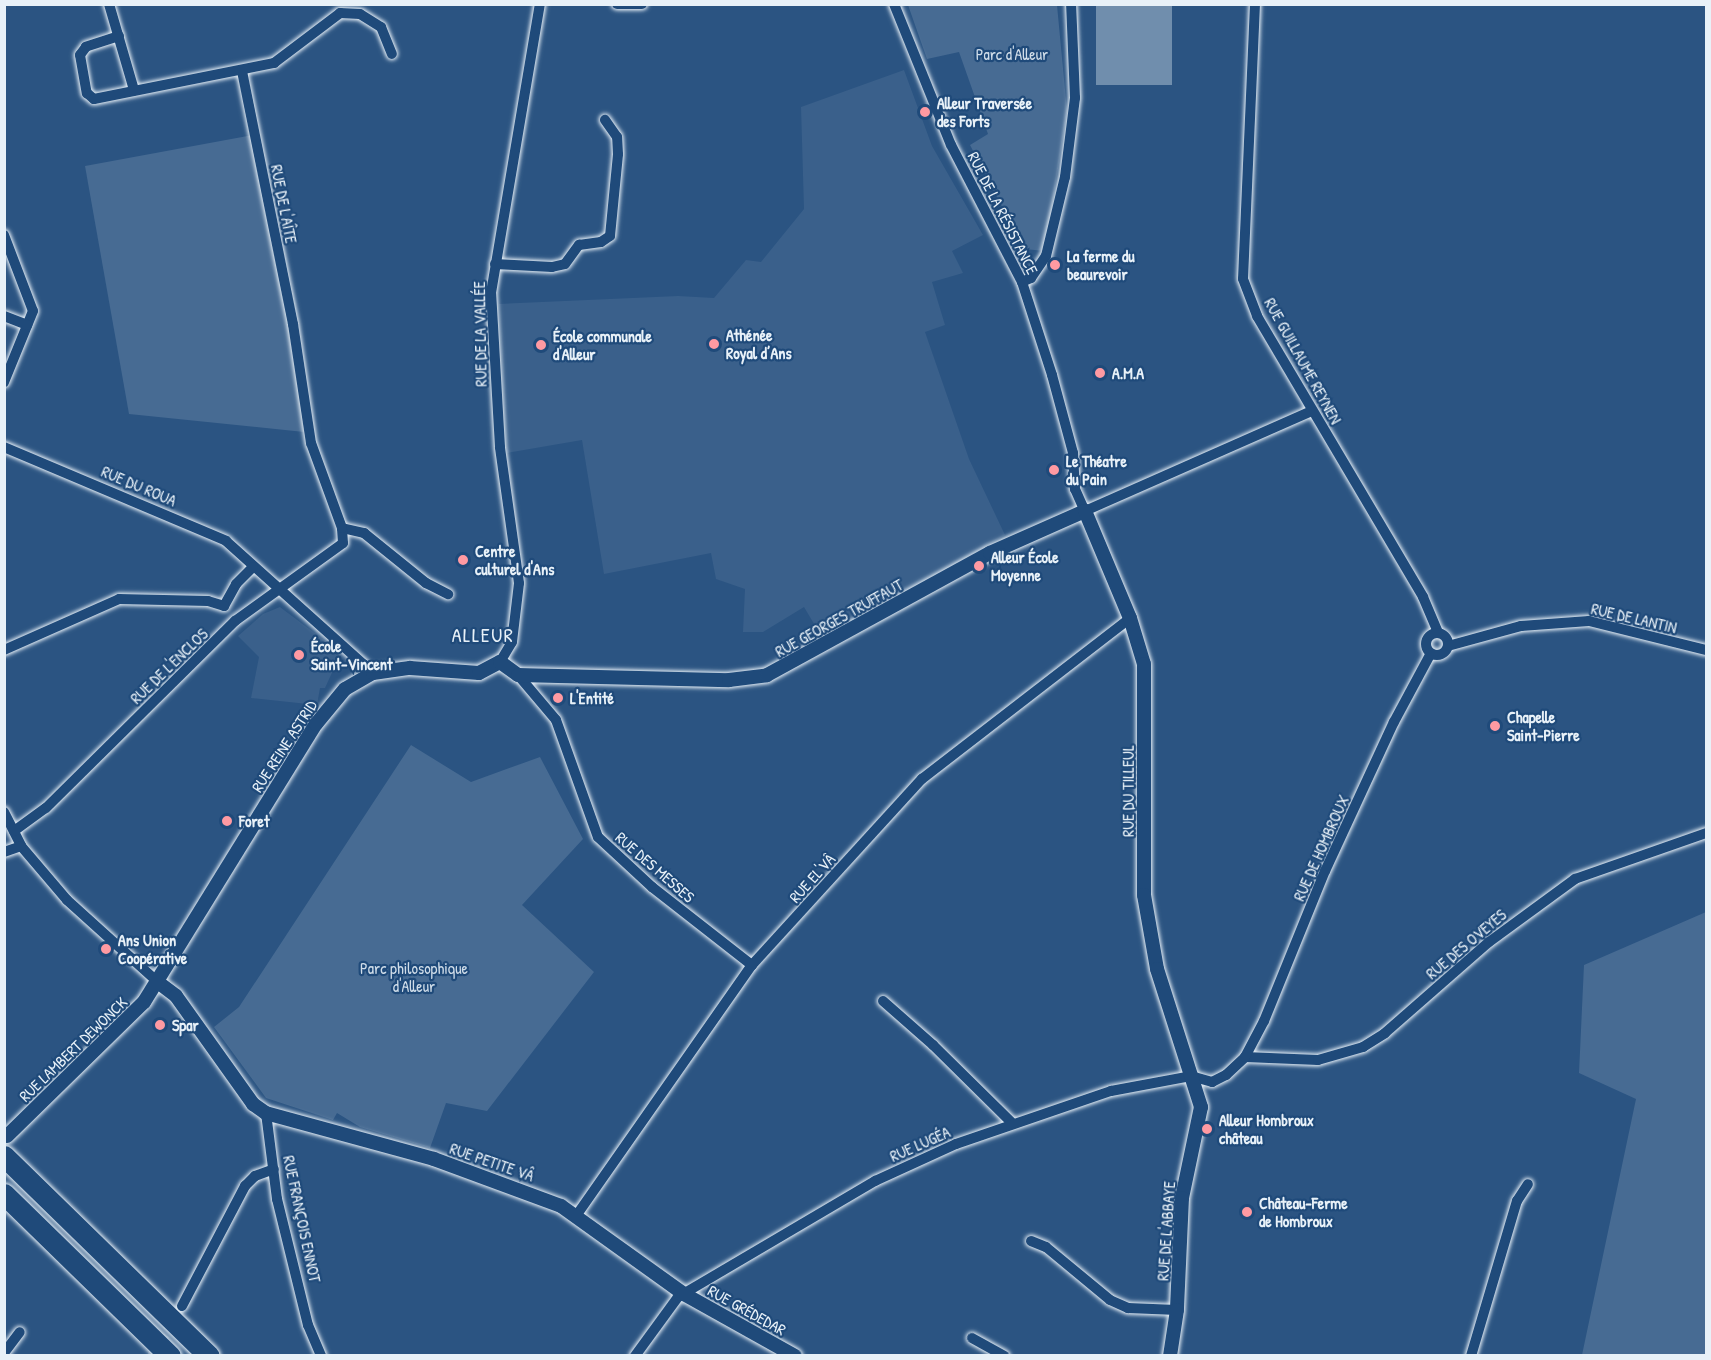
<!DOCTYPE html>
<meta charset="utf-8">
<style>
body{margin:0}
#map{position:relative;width:1711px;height:1360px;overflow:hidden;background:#2b5482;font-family:"Patrick Hand",sans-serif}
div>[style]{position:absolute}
.built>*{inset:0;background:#3a608b}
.green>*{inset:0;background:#476b93}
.water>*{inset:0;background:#708ead;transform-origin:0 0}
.minor-tunnel>*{height:10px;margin-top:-5px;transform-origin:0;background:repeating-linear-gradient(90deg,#476c94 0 10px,transparent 0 15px)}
.roads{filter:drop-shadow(0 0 2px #e8f1f8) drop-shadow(0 0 2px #e8f1f8)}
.minor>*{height:10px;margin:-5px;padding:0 5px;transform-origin:5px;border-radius:5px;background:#1f4a7a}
.minor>.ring{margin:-5px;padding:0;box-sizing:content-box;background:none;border:10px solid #1f4a7a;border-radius:50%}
.tertiary>*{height:14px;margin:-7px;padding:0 7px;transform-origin:7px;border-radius:7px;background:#1f4a7a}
.motorway>*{height:21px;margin:-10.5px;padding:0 10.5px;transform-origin:10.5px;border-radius:10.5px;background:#1f4a7a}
.dots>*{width:16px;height:16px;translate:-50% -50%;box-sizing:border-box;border:3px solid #1f4a7a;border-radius:50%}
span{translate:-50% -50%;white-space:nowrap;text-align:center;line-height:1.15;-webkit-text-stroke:4.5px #1f4a7a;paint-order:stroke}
.park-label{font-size:16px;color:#d0dde9}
.poi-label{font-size:16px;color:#e8f1f8;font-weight:700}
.left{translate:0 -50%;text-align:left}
.street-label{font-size:16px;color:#e8f1f8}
.quarter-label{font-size:20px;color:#e8f1f8;letter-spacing:1.5px}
.frame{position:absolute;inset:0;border:6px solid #e8f1f8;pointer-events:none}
</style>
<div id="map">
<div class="built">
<i style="clip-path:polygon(904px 70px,932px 146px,983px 235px,952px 251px,963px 273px,932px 282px,945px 325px,925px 332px,969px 459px,1005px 535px,823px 639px,804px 607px,763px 632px,743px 632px,745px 589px,716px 579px,711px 553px,604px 574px,582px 440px,507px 453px,499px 304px,678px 296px,714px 298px,746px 260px,761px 262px,804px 209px,801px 107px)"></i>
<i style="clip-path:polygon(280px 607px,341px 653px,325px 688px,320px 688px,317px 705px,251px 698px,259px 657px,238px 636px,263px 614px)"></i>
</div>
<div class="green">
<i style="clip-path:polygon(908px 5px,1057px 5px,1067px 111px,1045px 251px,1024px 249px,970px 145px,988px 134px,959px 52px,927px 59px)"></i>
<i style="clip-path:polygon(253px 135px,293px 324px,304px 432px,129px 414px,85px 166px)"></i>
<i style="clip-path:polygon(411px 745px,471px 782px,540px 757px,583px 839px,522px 905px,594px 972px,487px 1111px,446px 1103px,430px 1148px,360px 1127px,337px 1113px,333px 1120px,266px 1098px,214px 1027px,239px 1007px)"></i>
<i style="clip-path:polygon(1706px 912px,1706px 1355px,1582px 1355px,1636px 1099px,1579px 1073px,1584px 965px)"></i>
</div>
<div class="water">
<i style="left:1096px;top:5px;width:76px;height:80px"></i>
</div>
<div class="minor-tunnel">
<i style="left:152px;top:1356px;width:58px;rotate:-59deg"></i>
</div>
<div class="roads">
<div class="minor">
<i style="left:109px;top:4px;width:90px;rotate:73.8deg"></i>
<i style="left:617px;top:4px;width:25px"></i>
<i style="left:894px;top:4px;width:152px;rotate:68deg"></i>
<i style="left:951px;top:145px;width:154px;rotate:62.6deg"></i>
<i style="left:1022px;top:282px;width:98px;rotate:72.1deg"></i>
<i style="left:1052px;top:375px;width:81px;rotate:74.9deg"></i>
<i style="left:1073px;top:453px;width:36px;rotate:87deg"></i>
<i style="left:1075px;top:489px;width:24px;rotate:66deg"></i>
<i style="left:1085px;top:511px;width:248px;rotate:-23.8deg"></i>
<i style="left:1255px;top:4px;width:275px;rotate:92.5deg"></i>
<i style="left:1243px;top:279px;width:40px;rotate:69deg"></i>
<i style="left:1257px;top:316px;width:326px;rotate:59.4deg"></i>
<i style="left:1423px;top:597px;width:39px;rotate:67deg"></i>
<i style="left:119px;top:36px;width:35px;rotate:162deg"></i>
<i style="left:86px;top:47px;width:10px;rotate:127deg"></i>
<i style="left:80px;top:55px;width:39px;rotate:80deg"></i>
<i style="left:87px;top:93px;width:9px;rotate:41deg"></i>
<i style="left:94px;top:99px;width:184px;rotate:-11.3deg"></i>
<i style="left:274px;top:63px;width:83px;rotate:-37.1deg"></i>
<i style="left:340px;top:13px;width:20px;rotate:3deg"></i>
<i style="left:360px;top:14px;width:25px;rotate:32deg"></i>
<i style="left:381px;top:27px;width:29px;rotate:68deg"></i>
<i style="left:4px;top:235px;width:81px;rotate:69.1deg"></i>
<i style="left:33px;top:311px;width:77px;rotate:112.2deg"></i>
<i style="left:495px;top:264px;width:57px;rotate:3deg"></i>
<i style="left:552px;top:267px;width:13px;rotate:-13deg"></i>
<i style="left:565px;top:264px;width:24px;rotate:-54deg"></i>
<i style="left:579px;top:245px;width:22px;rotate:-8deg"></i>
<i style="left:601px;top:242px;width:11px;rotate:-34deg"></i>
<i style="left:610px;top:236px;width:82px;rotate:-84.4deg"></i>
<i style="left:618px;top:154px;width:17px;rotate:-93deg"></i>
<i style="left:617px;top:137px;width:21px;rotate:-125deg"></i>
<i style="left:1022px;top:282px;width:10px;rotate:-24deg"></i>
<i style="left:1031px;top:278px;width:27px;rotate:-56deg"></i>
<i style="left:1046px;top:256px;width:81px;rotate:-76.5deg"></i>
<i style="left:1065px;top:177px;width:80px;rotate:-82.8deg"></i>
<i style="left:1075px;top:98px;width:94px;rotate:-92.4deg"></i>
<i style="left:4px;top:316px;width:25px;rotate:21deg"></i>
<i style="left:4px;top:447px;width:241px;rotate:22.9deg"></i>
<i style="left:226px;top:541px;width:198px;rotate:41.9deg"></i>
<i style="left:342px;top:528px;width:23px;rotate:13deg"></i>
<i style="left:364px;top:533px;width:80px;rotate:38.9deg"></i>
<i style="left:426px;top:583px;width:25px;rotate:27deg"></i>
<i style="left:224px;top:606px;width:25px;rotate:-61deg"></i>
<i style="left:236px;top:584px;width:24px;rotate:-45deg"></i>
<i class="ring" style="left:1426px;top:633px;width:12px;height:12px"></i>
<i style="left:1448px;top:646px;width:76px;rotate:-15.3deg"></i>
<i style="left:1521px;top:626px;width:68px;rotate:-4.2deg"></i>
<i style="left:1589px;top:621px;width:121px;rotate:13.9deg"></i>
<i style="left:4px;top:650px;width:126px;rotate:-23.9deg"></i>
<i style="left:119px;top:599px;width:89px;rotate:1.3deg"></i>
<i style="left:208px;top:601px;width:17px;rotate:17deg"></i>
<i style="left:500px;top:662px;width:23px;rotate:-59deg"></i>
<i style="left:512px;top:642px;width:59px;rotate:-83.2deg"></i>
<i style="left:519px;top:583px;width:137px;rotate:-98deg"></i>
<i style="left:500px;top:447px;width:154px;rotate:-93.3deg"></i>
<i style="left:491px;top:293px;width:293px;rotate:-80.4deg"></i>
<i style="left:518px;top:675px;width:59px;rotate:49.8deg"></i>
<i style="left:556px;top:720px;width:124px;rotate:70.3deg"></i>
<i style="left:598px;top:837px;width:74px;rotate:42.8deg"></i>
<i style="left:652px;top:887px;width:127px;rotate:38deg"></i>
<i style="left:4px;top:812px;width:38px;rotate:63deg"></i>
<i style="left:21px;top:846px;width:71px;rotate:49.6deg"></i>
<i style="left:67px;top:900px;width:124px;rotate:42.1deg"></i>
<i style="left:14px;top:831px;width:39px;rotate:-36deg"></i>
<i style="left:46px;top:808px;width:266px;rotate:-44.7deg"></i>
<i style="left:235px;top:621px;width:133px;rotate:-35.8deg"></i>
<i style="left:343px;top:543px;width:15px;rotate:-94deg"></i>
<i style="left:342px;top:528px;width:90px;rotate:-110deg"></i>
<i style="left:311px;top:443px;width:120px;rotate:-98.6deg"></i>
<i style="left:293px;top:324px;width:259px;rotate:-101.4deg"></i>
<i style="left:4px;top:852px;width:18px;rotate:-19deg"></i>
<i style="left:883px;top:1001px;width:67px;rotate:41.3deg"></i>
<i style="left:933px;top:1045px;width:112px;rotate:44.6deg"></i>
<i style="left:1245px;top:1057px;width:73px;rotate:2.4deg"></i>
<i style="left:1318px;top:1060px;width:47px;rotate:-16.1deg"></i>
<i style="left:1363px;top:1047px;width:26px;rotate:-32deg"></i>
<i style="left:1385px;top:1033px;width:138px;rotate:-41.2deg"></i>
<i style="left:1489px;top:942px;width:107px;rotate:-36.2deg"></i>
<i style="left:1575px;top:879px;width:139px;rotate:-19.3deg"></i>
<i style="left:266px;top:1113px;width:87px;rotate:82.7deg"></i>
<i style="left:277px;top:1199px;width:130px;rotate:76.2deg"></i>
<i style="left:308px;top:1325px;width:34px;rotate:67deg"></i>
<i style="left:576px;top:1216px;width:307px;rotate:-55deg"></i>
<i style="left:752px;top:965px;width:252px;rotate:-47.6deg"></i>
<i style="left:922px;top:779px;width:263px;rotate:-37.7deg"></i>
<i style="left:1031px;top:1241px;width:16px;rotate:22deg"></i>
<i style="left:1046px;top:1247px;width:83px;rotate:39.6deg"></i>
<i style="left:1110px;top:1300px;width:20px;rotate:24deg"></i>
<i style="left:1128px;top:1308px;width:49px;rotate:2.3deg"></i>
<i style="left:182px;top:1306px;width:136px;rotate:-62.3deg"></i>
<i style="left:245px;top:1186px;width:14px;rotate:-45deg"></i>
<i style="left:255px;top:1176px;width:20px;rotate:-20deg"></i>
<i style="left:972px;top:1338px;width:37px;rotate:29deg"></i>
<i style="left:4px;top:1353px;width:26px;rotate:-53deg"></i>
<i style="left:635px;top:1356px;width:73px;rotate:-53.9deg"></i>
<i style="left:678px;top:1297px;width:229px;rotate:-30.5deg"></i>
<i style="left:875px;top:1181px;width:89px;rotate:-24.6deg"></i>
<i style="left:956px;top:1144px;width:164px;rotate:-18.9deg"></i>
<i style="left:1111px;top:1091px;width:81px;rotate:-10.6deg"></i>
<i style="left:1191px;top:1076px;width:22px;rotate:16deg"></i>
<i style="left:1212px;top:1082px;width:16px;rotate:-27deg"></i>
<i style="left:1226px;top:1075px;width:26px;rotate:-43deg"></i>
<i style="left:1245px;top:1057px;width:41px;rotate:-62.2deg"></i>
<i style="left:1264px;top:1021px;width:162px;rotate:-67.9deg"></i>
<i style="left:1325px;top:871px;width:164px;rotate:-65.2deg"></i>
<i style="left:1394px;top:722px;width:78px;rotate:-61.8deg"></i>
<i style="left:1471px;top:1356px;width:162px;rotate:-73.5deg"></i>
<i style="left:1517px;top:1201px;width:20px;rotate:-57deg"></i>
</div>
<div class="tertiary">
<i style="left:159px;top:983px;width:21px;rotate:37deg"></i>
<i style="left:176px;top:996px;width:133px;rotate:54.5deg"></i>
<i style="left:253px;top:1104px;width:16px;rotate:35deg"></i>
<i style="left:266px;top:1113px;width:174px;rotate:15.3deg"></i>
<i style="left:434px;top:1159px;width:135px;rotate:20.3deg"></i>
<i style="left:561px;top:1206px;width:151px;rotate:35.6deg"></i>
<i style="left:684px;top:1294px;width:127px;rotate:29.2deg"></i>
<i style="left:7px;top:1136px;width:192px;rotate:-44.4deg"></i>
<i style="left:144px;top:1002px;width:327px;rotate:-58.3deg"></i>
<i style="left:316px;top:724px;width:45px;rotate:-50.4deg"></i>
<i style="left:345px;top:689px;width:32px;rotate:-30deg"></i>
<i style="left:373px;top:673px;width:37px;rotate:-8deg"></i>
<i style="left:410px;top:668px;width:69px;rotate:4.1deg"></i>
<i style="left:479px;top:673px;width:24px;rotate:-28deg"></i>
<i style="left:500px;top:662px;width:22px;rotate:36deg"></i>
<i style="left:518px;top:675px;width:211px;rotate:1.4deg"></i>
<i style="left:729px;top:680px;width:38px;rotate:-7deg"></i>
<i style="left:767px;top:675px;width:254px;rotate:-28.7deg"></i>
<i style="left:990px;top:553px;width:104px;rotate:-23.9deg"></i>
<i style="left:1085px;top:511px;width:116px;rotate:67.2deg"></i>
<i style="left:1130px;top:618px;width:48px;rotate:73.1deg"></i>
<i style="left:1144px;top:664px;width:231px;rotate:90deg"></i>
<i style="left:1144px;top:895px;width:75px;rotate:80deg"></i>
<i style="left:1157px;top:969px;width:145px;rotate:72.3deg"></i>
<i style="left:1201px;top:1107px;width:93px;rotate:101.8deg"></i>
<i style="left:1182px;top:1198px;width:112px;rotate:92.6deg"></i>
<i style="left:1177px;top:1310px;width:47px;rotate:98.7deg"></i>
</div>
<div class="motorway">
<i style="left:4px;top:1156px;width:286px;rotate:44.3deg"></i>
<i style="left:4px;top:1194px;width:232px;rotate:44.3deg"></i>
</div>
</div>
<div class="dots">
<i style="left:925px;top:112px;background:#ff9aa2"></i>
<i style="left:1055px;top:265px;background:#ff9aa2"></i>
<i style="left:714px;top:344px;background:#ff9aa2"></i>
<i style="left:541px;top:345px;background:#ff9aa2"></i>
<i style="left:1100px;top:373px;background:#ff9aa2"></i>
<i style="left:1054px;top:470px;background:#ff9aa2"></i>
<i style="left:463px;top:560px;background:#ff9aa2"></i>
<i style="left:979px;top:566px;background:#ff9aa2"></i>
<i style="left:299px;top:655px;background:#ff9aa2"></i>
<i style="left:558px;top:698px;background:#ff9aa2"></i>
<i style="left:1495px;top:726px;background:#ff9aa2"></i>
<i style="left:227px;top:821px;background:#ff9aa2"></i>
<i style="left:106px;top:949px;background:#ff9aa2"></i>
<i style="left:160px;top:1025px;background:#ff9aa2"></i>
<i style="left:1207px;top:1129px;background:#ff9aa2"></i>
<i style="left:1247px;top:1212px;background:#ff9aa2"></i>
</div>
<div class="park-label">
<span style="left:1012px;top:54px">Parc d'Alleur</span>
<span style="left:414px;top:977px">Parc philosophique<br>d'Alleur</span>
</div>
<div class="poi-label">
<span class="left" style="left:937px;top:112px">Alleur Traversée<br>des Forts</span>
<span class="left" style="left:1067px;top:265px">La ferme du<br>beaurevoir</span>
<span class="left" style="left:726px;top:344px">Athénée<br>Royal d’Ans</span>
<span class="left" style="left:553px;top:345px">École communale<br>d'Alleur</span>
<span class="left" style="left:1112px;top:373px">A.M.A</span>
<span class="left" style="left:1066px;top:470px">Le Théatre<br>du Pain</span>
<span class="left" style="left:475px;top:560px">Centre<br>culturel d'Ans</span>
<span class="left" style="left:991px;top:566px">Alleur École<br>Moyenne</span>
<span class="left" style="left:311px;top:655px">École<br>Saint-Vincent</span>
<span class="left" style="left:570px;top:698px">L'Entité</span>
<span class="left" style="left:1507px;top:726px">Chapelle<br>Saint-Pierre</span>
<span class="left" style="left:239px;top:821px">Foret</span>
<span class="left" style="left:118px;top:949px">Ans Union<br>Coopérative</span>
<span class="left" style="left:172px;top:1025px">Spar</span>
<span class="left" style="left:1219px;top:1129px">Alleur Hombroux<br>château</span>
<span class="left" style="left:1259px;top:1212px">Château-Ferme<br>de Hombroux</span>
</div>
<div class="street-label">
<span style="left:284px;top:204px;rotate:79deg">RUE DE L'AÎTE</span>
<span style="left:1003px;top:213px;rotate:63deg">RUE DE LA RÉSISTANCE</span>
<span style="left:480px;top:334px;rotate:-91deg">RUE DE LA VALLÉE</span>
<span style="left:1303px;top:361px;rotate:61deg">RUE GUILLAUME REYNEN</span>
<span style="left:139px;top:486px;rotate:23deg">RUE DU ROUA</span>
<span style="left:839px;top:618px;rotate:-29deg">RUE GEORGES TRUFFAUT</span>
<span style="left:1634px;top:618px;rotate:13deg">RUE DE LANTIN</span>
<span style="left:169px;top:666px;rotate:-44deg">RUE DE L'ENCLOS</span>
<span style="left:284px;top:746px;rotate:-57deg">RUE REINE ASTRID</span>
<span style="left:1128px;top:791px;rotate:-90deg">RUE DU TILLEUL</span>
<span style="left:1321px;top:848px;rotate:-66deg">RUE DE HOMBROUX</span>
<span style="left:655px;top:867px;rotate:41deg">RUE DES MESSES</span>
<span style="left:812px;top:878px;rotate:-48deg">RUE EL'VÂ</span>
<span style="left:1466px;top:944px;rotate:-40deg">RUE DES OVEYES</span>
<span style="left:73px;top:1049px;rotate:-44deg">RUE LAMBERT DEWONCK</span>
<span style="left:920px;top:1144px;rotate:-24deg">RUE LUGÉA</span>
<span style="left:492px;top:1162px;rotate:19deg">RUE PETITE VÂ</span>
<span style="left:302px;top:1219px;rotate:78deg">RUE FRANÇOIS ENNOT</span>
<span style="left:1166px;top:1231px;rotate:-86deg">RUE DE L'ABBAYE</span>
<span style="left:747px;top:1310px;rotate:29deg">RUE GRÉDEDAR</span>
</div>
<div class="quarter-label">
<span style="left:483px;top:634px">ALLEUR</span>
</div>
<div class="frame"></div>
</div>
